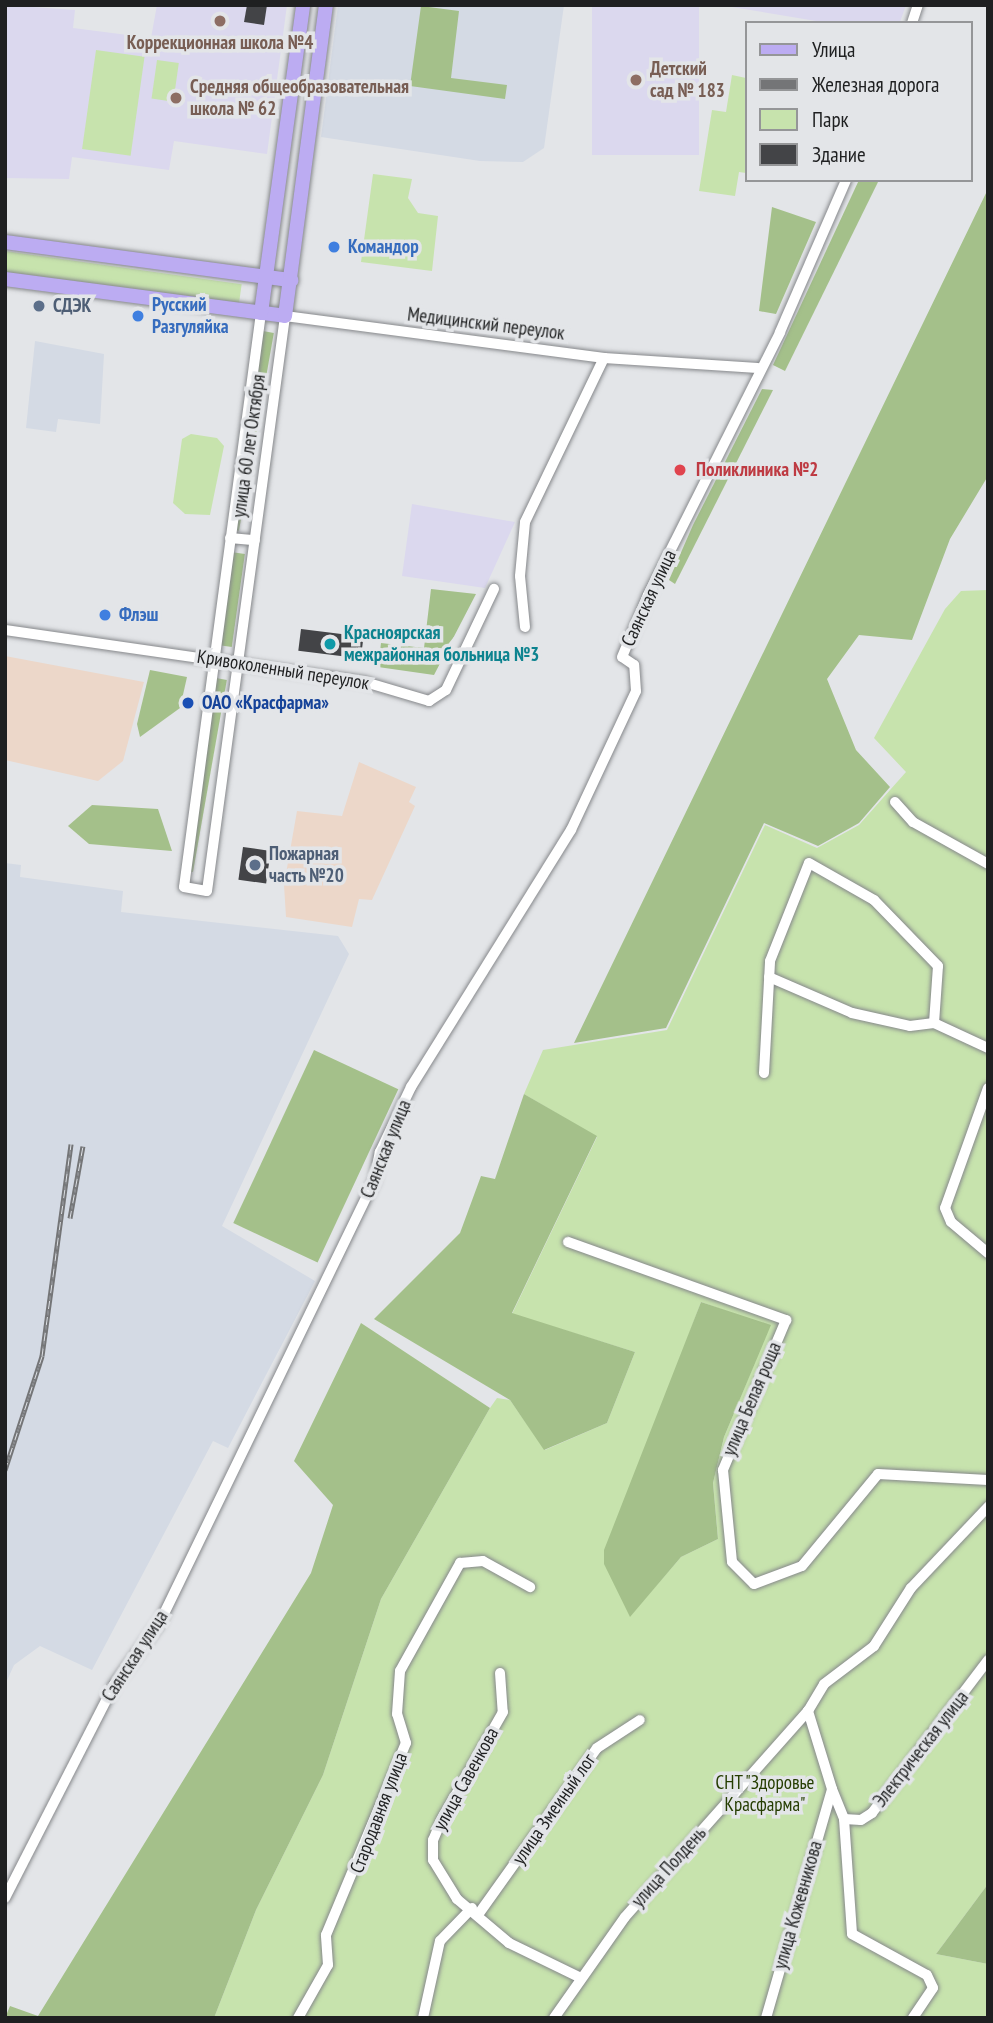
<!DOCTYPE html>
<meta charset="utf-8">
<style>
body{margin:0}
#map{position:relative;width:993px;height:2023px;overflow:hidden;background:#e3e5e8;font-family:"PT Sans Narrow",sans-serif}
div>[style]{position:absolute}
.commercial>*{inset:0;background:#ecd7c9}
.built>*{inset:0;background:#d4dae4}
.education>*{inset:0;background:#dbd8ee;transform-origin:0 0}
.green>*{inset:0;background:#c7e3ad;transform-origin:0 0}
.forest>*{inset:0;background:#a4c08a;transform-origin:0 0}
.building>*{inset:0;background:#434447;transform-origin:0 0}
.roads{filter:drop-shadow(0 0 2px #86888b) drop-shadow(0 0 2px #86888b)}
.minor>*{height:10px;margin:-5px;padding:0 5px;transform-origin:5px;border-radius:5px;background:#fff}
.major>*{height:14px;margin:-7px;padding:0 7px;transform-origin:7px;border-radius:7px;background:#bcacf2}
.rail>*{height:5px;margin-top:-2.5px;transform-origin:0;background:repeating-linear-gradient(90deg,#e3e5e8 0 8px,#747577 0 16px);box-sizing:border-box;border-block:2px solid #747577}
.dots>*{width:19px;height:19px;translate:-50% -50%;box-sizing:border-box;border:4px solid #e3e5e8;border-radius:50%}
span{translate:-50% -50%;white-space:nowrap;text-align:center;line-height:1.15;-webkit-text-stroke:7px #e3e5e8;paint-order:stroke}
.education-label{font-size:19px;color:#785e54;font-weight:700}
.left{translate:0 -50%;text-align:left}
.shop-label{font-size:19px;color:#366cbe;font-weight:700}
.service-label{font-size:19px;color:#4e5e75;font-weight:700}
.street-label{font-size:19px;color:#1f2021}
.health-label{font-size:19px;color:#be3a42;font-weight:700}
.culture-label{font-size:19px;color:#0d838f;font-weight:700}
.transit-label{font-size:19px;color:#164399;font-weight:700}
.park-label{font-size:19px;color:#253d01}
.frame{position:absolute;inset:0;border:7px solid #1f2021;pointer-events:none}
.legend{position:absolute;left:745px;top:21px;width:228px;height:161px;box-sizing:border-box;background:#e3e5e8;border:2px solid #959698;margin:0;padding:9px 12px;list-style:none;font-size:21px;color:#1f2021}
.legend li{display:flex;align-items:center;gap:14px;height:35px}
.legend b{width:35px;border:2px solid #959698}
</style>
<div id="map">
<div class="commercial">
<i style="clip-path:polygon(5px 656px,144px 682px,123px 761px,98px 781px,5px 760px)"></i>
<i style="clip-path:polygon(359px 762px,416px 787px,409px 802px,415px 806px,372px 900px,359px 899px,352px 927px,286px 917px,284px 885px,297px 811px,342px 816px)"></i>
</div>
<div class="built">
<i style="clip-path:polygon(338px 5px,564px 5px,544px 148px,523px 162px,480px 161px,321px 137px)"></i>
<i style="clip-path:polygon(35px 341px,104px 354px,100px 424px,58px 419px,56px 432px,26px 428px)"></i>
<i style="clip-path:polygon(5px 863px,21px 865px,20px 877px,123px 891px,121px 912px,338px 936px,349px 954px,222px 1226px,315px 1281px,228px 1448px,213px 1441px,92px 1670px,40px 1646px,14px 1665px,5px 1685px)"></i>
</div>
<div class="education">
<i style="clip-path:polygon(5px 5px,75px 10px,73px 28px,151px 38px,157px 5px,287px 5px,267px 154px,174px 141px,169px 170px,72px 157px,69px 179px,5px 178px)"></i>
<i style="left:592px;top:5px;width:107px;height:150px"></i>
<i style="clip-path:polygon(720px 5px,906px 5px,900px 22px,828px 23px)"></i>
<i style="clip-path:polygon(412px 504px,515px 522px,485px 588px,402px 576px)"></i>
</div>
<div class="green">
<i style="left:96px;top:50px;width:49px;height:100px;rotate:8deg"></i>
<i style="left:157px;top:60px;width:22px;height:39px;rotate:8deg"></i>
<i style="clip-path:polygon(732px 75px,746px 78px,746px 173px,739px 172px,735px 196px,699px 191px,712px 110px,726px 112px)"></i>
<i style="clip-path:polygon(373px 174px,412px 179px,408px 198px,418px 213px,438px 216px,432px 271px,361px 262px)"></i>
<i style="left:5px;top:251px;width:239px;height:21px;rotate:8deg"></i>
<i style="clip-path:polygon(191px 434px,217px 438px,224px 446px,210px 515px,185px 514px,173px 503px,182px 439px)"></i>
<i style="clip-path:polygon(evenodd,988px 590px,988px 1884px,936px 1954px,988px 1964px,988px 2018px,214px 2018px,256px 1910px,323px 1775px,381px 1599px,490px 1408px,497px 1398px,510px 1400px,545px 1450px,607px 1423px,635px 1352px,512px 1314px,597px 1137px,524px 1094px,543px 1050px,667px 1030px,765px 825px,817px 848px,859px 825px,906px 772px,874px 738px,945px 609px,961px 591px,988px 590px,701px 1302px,770px 1326px,724px 1437px,713px 1483px,718px 1539px,681px 1557px,630px 1616px,665px 1398px,701px 1302px)"></i>
</div>
<div class="forest">
<i style="clip-path:polygon(421px 6px,459px 11px,451px 78px,507px 85px,505px 99px,410px 86px)"></i>
<i style="clip-path:polygon(859px 180px,879px 180px,785px 371px,773px 365px)"></i>
<i style="clip-path:polygon(988px 189px,988px 476px,950px 539px,912px 640px,859px 635px,827px 679px,856px 750px,890px 787px,859px 823px,818px 846px,764px 823px,666px 1028px,574px 1043px)"></i>
<i style="clip-path:polygon(772px 207px,816px 222px,776px 314px,759px 311px)"></i>
<i style="left:263px;top:331px;width:11px;height:201px;rotate:10deg"></i>
<i style="clip-path:polygon(762px 389px,773px 390px,675px 584px,669px 580px,693px 525px)"></i>
<i style="left:231px;top:552px;width:14px;height:94px;rotate:8deg"></i>
<i style="clip-path:polygon(431px 589px,476px 594px,434px 675px,378px 667px,381px 643px,424px 648px)"></i>
<i style="clip-path:polygon(150px 670px,187px 677px,180px 708px,140px 737px,137px 724px)"></i>
<i style="left:216px;top:678px;width:11px;height:195px;rotate:10deg"></i>
<i style="clip-path:polygon(92px 805px,158px 809px,172px 851px,89px 844px,68px 826px)"></i>
<i style="left:314px;top:1050px;width:93px;height:191px;rotate:25deg"></i>
<i style="clip-path:polygon(524px 1094px,597px 1136px,512px 1313px,635px 1352px,607px 1423px,544px 1450px,510px 1400px,374px 1319px,460px 1233px,481px 1176px,495px 1179px)"></i>
<i style="clip-path:polygon(701px 1302px,771px 1325px,724px 1437px,713px 1483px,718px 1539px,681px 1557px,630px 1617px,604px 1564px,604px 1550px)"></i>
<i style="clip-path:polygon(361px 1323px,490px 1408px,381px 1599px,323px 1775px,256px 1910px,214px 2018px,5px 2018px,10px 2006px,38px 2016px,311px 1573px,333px 1505px,294px 1461px)"></i>
<i style="clip-path:polygon(988px 1884px,988px 1964px,936px 1954px)"></i>
</div>
<div class="building">
<i style="clip-path:polygon(247px 5px,267px 5px,264px 25px,244px 22px)"></i>
<i style="left:301px;top:629px;width:63px;height:22px;rotate:7deg"></i>
<i style="left:243px;top:847px;width:28px;height:33px;rotate:8deg"></i>
</div>
<div class="roads">
<div class="minor">
<i style="left:912px;top:23px;width:19px;rotate:-72deg"></i>
<i style="left:261px;top:313px;width:579px;rotate:97.64deg"></i>
<i style="left:184px;top:887px;width:23px;rotate:10deg"></i>
<i style="left:207px;top:891px;width:580px;rotate:-82.27deg"></i>
<i style="left:285px;top:316px;width:322px;rotate:7.5deg"></i>
<i style="left:604px;top:358px;width:154px;rotate:3.7deg"></i>
<i style="left:230px;top:538px;width:25px;rotate:5deg"></i>
<i style="left:525px;top:627px;width:51px;rotate:-95.6deg"></i>
<i style="left:520px;top:576px;width:54px;rotate:-84.7deg"></i>
<i style="left:525px;top:522px;width:182px;rotate:-64.3deg"></i>
<i style="left:5px;top:630px;width:364px;rotate:8.2deg"></i>
<i style="left:365px;top:682px;width:67px;rotate:16.5deg"></i>
<i style="left:429px;top:701px;width:20px;rotate:-33deg"></i>
<i style="left:446px;top:690px;width:112px;rotate:-64.6deg"></i>
<i style="left:895px;top:802px;width:27px;rotate:48deg"></i>
<i style="left:913px;top:822px;width:86px;rotate:29.2deg"></i>
<i style="left:769px;top:977px;width:90px;rotate:23.4deg"></i>
<i style="left:852px;top:1013px;width:59px;rotate:12.6deg"></i>
<i style="left:910px;top:1026px;width:24px;rotate:-7deg"></i>
<i style="left:934px;top:1023px;width:60px;rotate:24.8deg"></i>
<i style="left:764px;top:1073px;width:112px;rotate:-86.9deg"></i>
<i style="left:770px;top:961px;width:105px;rotate:-68.3deg"></i>
<i style="left:809px;top:863px;width:75px;rotate:29.6deg"></i>
<i style="left:874px;top:900px;width:92px;rotate:45.9deg"></i>
<i style="left:938px;top:966px;width:57px;rotate:94deg"></i>
<i style="left:988px;top:1088px;width:127px;rotate:109.7deg"></i>
<i style="left:945px;top:1208px;width:15px;rotate:67deg"></i>
<i style="left:951px;top:1222px;width:48px;rotate:40deg"></i>
<i style="left:568px;top:1242px;width:232px;rotate:19.7deg"></i>
<i style="left:786px;top:1320px;width:163px;rotate:112.8deg"></i>
<i style="left:723px;top:1470px;width:92px;rotate:84.4deg"></i>
<i style="left:732px;top:1562px;width:31px;rotate:45deg"></i>
<i style="left:754px;top:1584px;width:51px;rotate:-20.6deg"></i>
<i style="left:802px;top:1566px;width:119px;rotate:-50.4deg"></i>
<i style="left:878px;top:1474px;width:110px;rotate:3.1deg"></i>
<i style="left:500px;top:1673px;width:39px;rotate:86deg"></i>
<i style="left:503px;top:1712px;width:123px;rotate:119.7deg"></i>
<i style="left:442px;top:1819px;width:23px;rotate:113deg"></i>
<i style="left:433px;top:1840px;width:20px;rotate:90deg"></i>
<i style="left:433px;top:1860px;width:46px;rotate:58.4deg"></i>
<i style="left:457px;top:1899px;width:68px;rotate:40.2deg"></i>
<i style="left:509px;top:1943px;width:80px;rotate:25.9deg"></i>
<i style="left:832px;top:1789px;width:32px;rotate:68deg"></i>
<i style="left:844px;top:1819px;width:115px;rotate:86deg"></i>
<i style="left:852px;top:1934px;width:85px;rotate:28.7deg"></i>
<i style="left:927px;top:1975px;width:14px;rotate:65deg"></i>
<i style="left:933px;top:1988px;width:36px;rotate:124deg"></i>
<i style="left:844px;top:1819px;width:17px;rotate:3deg"></i>
<i style="left:861px;top:1820px;width:13px;rotate:-32deg"></i>
<i style="left:872px;top:1813px;width:192px;rotate:-52.8deg"></i>
<i style="left:5px;top:1898px;width:239px;rotate:-62.9deg"></i>
<i style="left:114px;top:1685px;width:78px;rotate:-53.9deg"></i>
<i style="left:160px;top:1622px;width:489px;rotate:-64.1deg"></i>
<i style="left:374px;top:1182px;width:31px;rotate:-79deg"></i>
<i style="left:380px;top:1152px;width:72px;rotate:-64.5deg"></i>
<i style="left:411px;top:1087px;width:303px;rotate:-58.1deg"></i>
<i style="left:571px;top:830px;width:153px;rotate:-64.9deg"></i>
<i style="left:636px;top:691px;width:26px;rotate:-94deg"></i>
<i style="left:634px;top:665px;width:14px;rotate:-146deg"></i>
<i style="left:622px;top:657px;width:67px;rotate:-67.2deg"></i>
<i style="left:648px;top:595px;width:294px;rotate:-63.3deg"></i>
<i style="left:780px;top:332px;width:166px;rotate:-66.5deg"></i>
<i style="left:480px;top:1912px;width:201px;rotate:-54.5deg"></i>
<i style="left:597px;top:1748px;width:51px;rotate:-33.1deg"></i>
<i style="left:298px;top:2018px;width:61px;rotate:-60.5deg"></i>
<i style="left:328px;top:1965px;width:30px;rotate:-94deg"></i>
<i style="left:326px;top:1935px;width:208px;rotate:-67.4deg"></i>
<i style="left:406px;top:1743px;width:30px;rotate:-107deg"></i>
<i style="left:397px;top:1714px;width:43px;rotate:-86deg"></i>
<i style="left:400px;top:1671px;width:124px;rotate:-60.9deg"></i>
<i style="left:460px;top:1563px;width:23px;rotate:-5deg"></i>
<i style="left:483px;top:1561px;width:54px;rotate:29deg"></i>
<i style="left:423px;top:2018px;width:79px;rotate:-77.6deg"></i>
<i style="left:440px;top:1941px;width:46px;rotate:-45.9deg"></i>
<i style="left:554px;top:2018px;width:123px;rotate:-54.9deg"></i>
<i style="left:625px;top:1917px;width:276px;rotate:-48.4deg"></i>
<i style="left:808px;top:1711px;width:31px;rotate:-59deg"></i>
<i style="left:824px;top:1684px;width:63px;rotate:-37.2deg"></i>
<i style="left:874px;top:1646px;width:69px;rotate:-57.5deg"></i>
<i style="left:911px;top:1588px;width:112px;rotate:-46.5deg"></i>
<i style="left:766px;top:2018px;width:238px;rotate:-73.9deg"></i>
<i style="left:832px;top:1789px;width:82px;rotate:-107.1deg"></i>
</div>
<div class="major">
<i style="left:5px;top:242px;width:289px;rotate:7.6deg"></i>
<i style="left:5px;top:279px;width:282px;rotate:7.5deg"></i>
<i style="left:285px;top:316px;width:314px;rotate:-82.5deg"></i>
<i style="left:261px;top:313px;width:311px;rotate:-82.2deg"></i>
</div>
</div>
<div class="rail">
<i style="left:70px;top:1218px;width:73px;rotate:-79.8deg"></i>
<i style="left:5px;top:1470px;width:120px;rotate:-72deg"></i>
<i style="left:42px;top:1356px;width:214px;rotate:-82.2deg"></i>
</div>
<div class="dots">
<i style="left:220px;top:21px;background:#8d6e63"></i>
<i style="left:636px;top:80px;background:#8d6e63"></i>
<i style="left:176px;top:98px;background:#8d6e63"></i>
<i style="left:334px;top:247px;background:#3f7fe0"></i>
<i style="left:39px;top:306px;background:#5c6f8a"></i>
<i style="left:138px;top:316px;background:#3f7fe0"></i>
<i style="left:680px;top:470px;background:#e0444e"></i>
<i style="left:105px;top:615px;background:#3f7fe0"></i>
<i style="left:330px;top:644px;background:#0f9aa8"></i>
<i style="left:188px;top:703px;background:#1a4fb4"></i>
<i style="left:255px;top:865px;background:#5c6f8a"></i>
</div>
<div class="education-label">
<span style="left:220px;top:43px">Коррекционная школа №4</span>
<span class="left" style="left:650px;top:80px">Детский<br>сад № 183</span>
<span class="left" style="left:190px;top:98px">Средняя общеобразовательная<br>школа № 62</span>
</div>
<div class="shop-label">
<span class="left" style="left:348px;top:247px">Командор</span>
<span class="left" style="left:152px;top:316px">Русский<br>Разгуляйка</span>
<span class="left" style="left:119px;top:615px">Флэш</span>
</div>
<div class="service-label">
<span class="left" style="left:53px;top:306px">СДЭК</span>
<span class="left" style="left:269px;top:865px">Пожарная<br>часть №20</span>
</div>
<div class="street-label">
<span style="left:486px;top:324px;rotate:7deg">Медицинский переулок</span>
<span style="left:249px;top:446px;rotate:-82deg">улица 60 лет Октября</span>
<span style="left:649px;top:598px;rotate:-65deg">Саянская улица</span>
<span style="left:283px;top:670px;rotate:9deg">Кривоколенный переулок</span>
<span style="left:386px;top:1149px;rotate:-68deg">Саянская улица</span>
<span style="left:752px;top:1399px;rotate:-67deg">улица Белая роща</span>
<span style="left:135px;top:1656px;rotate:-57deg">Саянская улица</span>
<span style="left:921px;top:1749px;rotate:-52deg">Электрическая улица</span>
<span style="left:466px;top:1779px;rotate:-61deg">улица Савенкова</span>
<span style="left:554px;top:1809px;rotate:-55deg">улица Змеиный лог</span>
<span style="left:379px;top:1813px;rotate:-69deg">Стародавняя улица</span>
<span style="left:669px;top:1867px;rotate:-48deg">улица Полдень</span>
<span style="left:798px;top:1905px;rotate:-74deg">улица Кожевникова</span>
</div>
<div class="health-label">
<span class="left" style="left:696px;top:470px">Поликлиника №2</span>
</div>
<div class="culture-label">
<span class="left" style="left:344px;top:644px">Красноярская<br>межрайонная больница №3</span>
</div>
<div class="transit-label">
<span class="left" style="left:202px;top:703px">ОАО «Красфарма»</span>
</div>
<div class="park-label">
<span style="left:765px;top:1794px">СНТ "Здоровье<br>Красфарма"</span>
</div>
<div class="frame"></div>
<ul class="legend">
<li><b style="height:9px;background:#bcacf2"></b>Улица</li>
<li><b style="height:9px;background:#747577"></b>Железная дорога</li>
<li><b style="height:19px;background:#c7e3ad"></b>Парк</li>
<li><b style="height:19px;background:#434447"></b>Здание</li>
</ul>
</div>
